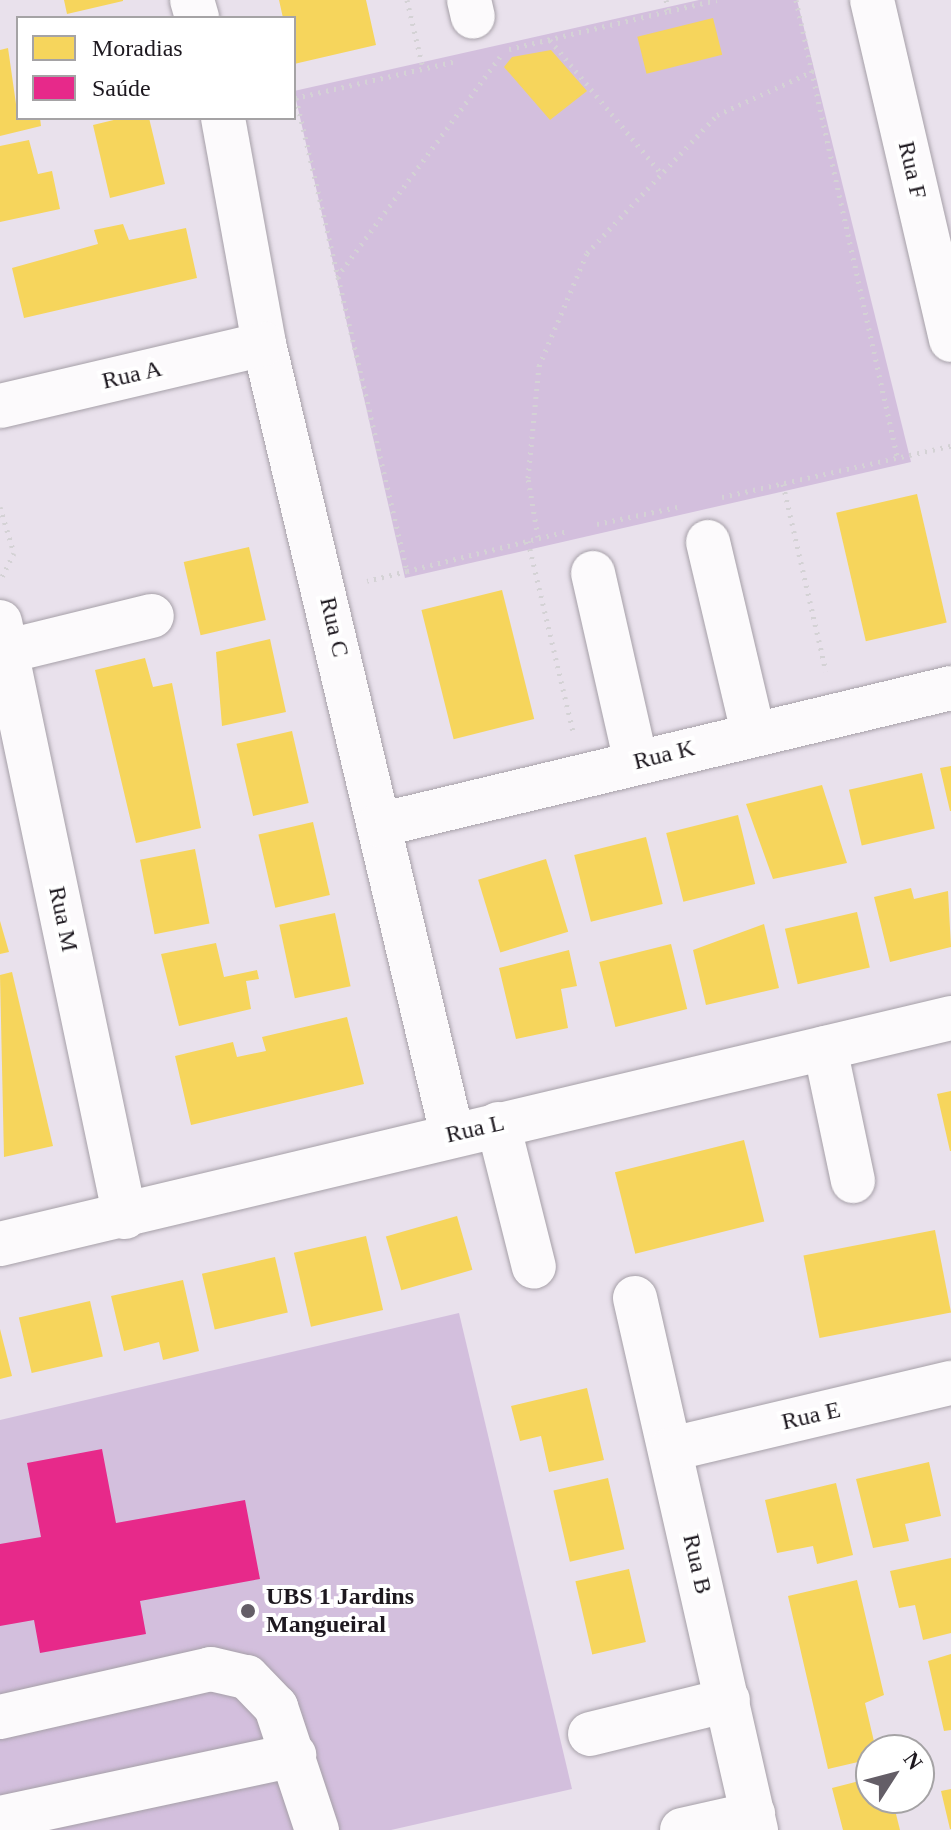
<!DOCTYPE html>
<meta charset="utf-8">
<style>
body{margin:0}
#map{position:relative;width:951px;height:1830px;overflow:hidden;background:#e9e1ec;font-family:Georgia,serif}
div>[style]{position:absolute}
.green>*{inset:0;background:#d3bfdd}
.homes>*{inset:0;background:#f6d55c;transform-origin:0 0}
.health>*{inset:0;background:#e7298a}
.path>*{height:5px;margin-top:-2.5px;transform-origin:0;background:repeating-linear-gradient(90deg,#d4d2d5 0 2px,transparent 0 8px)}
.roads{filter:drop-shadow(0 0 2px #a6a0a8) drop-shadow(0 0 2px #a6a0a8)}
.minor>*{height:44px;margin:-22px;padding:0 22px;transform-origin:22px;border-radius:22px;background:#fcfafc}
.dots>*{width:22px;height:22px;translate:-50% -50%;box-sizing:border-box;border:4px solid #fff;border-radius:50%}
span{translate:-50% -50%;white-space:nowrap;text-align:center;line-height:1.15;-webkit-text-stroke:8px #fff;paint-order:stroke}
.street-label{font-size:24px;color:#1d181f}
.poi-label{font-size:24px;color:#1d181f;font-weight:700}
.left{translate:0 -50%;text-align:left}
.legend{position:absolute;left:16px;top:16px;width:280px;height:104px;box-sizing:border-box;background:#fff;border:2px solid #a5a3a5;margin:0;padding:10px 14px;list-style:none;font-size:24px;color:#1d181f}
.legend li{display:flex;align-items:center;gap:16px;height:40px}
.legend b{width:40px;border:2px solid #a5a3a5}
.north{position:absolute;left:855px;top:1734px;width:80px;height:80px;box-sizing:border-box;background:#fff;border:2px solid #a5a3a5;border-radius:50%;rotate:54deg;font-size:22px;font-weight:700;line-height:32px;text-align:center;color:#1d181f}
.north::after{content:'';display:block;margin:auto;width:28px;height:36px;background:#645e67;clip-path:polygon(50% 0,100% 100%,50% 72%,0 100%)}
</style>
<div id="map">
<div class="green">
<i style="clip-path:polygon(699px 0,797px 0,911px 462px,405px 578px,294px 91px)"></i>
<i style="clip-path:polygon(459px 1313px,572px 1789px,391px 1830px,0 1830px,0 1420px)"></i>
</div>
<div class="homes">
<i style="clip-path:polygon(64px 0,123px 0,123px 1px,67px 14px)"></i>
<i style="clip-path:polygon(279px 0,366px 0,376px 45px,294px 64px,294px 18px,283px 18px)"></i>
<i style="left:713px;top:18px;width:38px;height:78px;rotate:76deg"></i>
<i style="clip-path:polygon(8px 48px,18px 118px,40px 118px,41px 126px,0 136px,0 50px)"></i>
<i style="clip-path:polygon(551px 50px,587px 91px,550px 120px,504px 67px,512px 57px)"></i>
<i style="clip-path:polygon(122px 118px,149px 118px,165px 184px,110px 198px,93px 125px)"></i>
<i style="clip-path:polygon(29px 140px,38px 174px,52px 171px,60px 209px,0 222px,0 146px)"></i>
<i style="clip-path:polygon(123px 224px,129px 240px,186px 228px,197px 278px,24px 318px,12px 268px,98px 244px,94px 230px)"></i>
<i style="left:917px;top:494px;width:132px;height:83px;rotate:77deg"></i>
<i style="left:249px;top:547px;width:75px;height:67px;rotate:77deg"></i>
<i style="left:502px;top:590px;width:133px;height:83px;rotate:76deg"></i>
<i style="clip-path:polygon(270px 639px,286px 712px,222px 726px,216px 652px)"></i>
<i style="clip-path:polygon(145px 658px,153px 687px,172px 683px,201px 828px,136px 843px,95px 670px)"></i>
<i style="left:292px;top:731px;width:74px;height:57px;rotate:77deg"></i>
<i style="clip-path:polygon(951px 766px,951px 811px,950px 811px,940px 768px)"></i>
<i style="left:922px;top:773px;width:57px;height:75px;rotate:77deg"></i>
<i style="clip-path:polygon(822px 785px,847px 863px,773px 879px,746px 804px)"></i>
<i style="left:738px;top:815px;width:71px;height:74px;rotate:76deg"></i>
<i style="left:313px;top:822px;width:75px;height:56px;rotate:77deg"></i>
<i style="left:646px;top:837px;width:69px;height:74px;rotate:76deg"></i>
<i style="left:195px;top:849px;width:76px;height:56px;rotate:79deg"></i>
<i style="left:546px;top:859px;width:76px;height:71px;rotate:73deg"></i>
<i style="clip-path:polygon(911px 888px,914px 899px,948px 891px,951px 947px,890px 962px,874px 897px)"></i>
<i style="left:857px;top:912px;width:57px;height:74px;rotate:77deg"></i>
<i style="left:335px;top:913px;width:75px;height:57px;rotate:78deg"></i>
<i style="clip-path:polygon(0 921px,9px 952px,0 954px)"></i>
<i style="clip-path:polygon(764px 924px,779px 988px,706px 1005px,693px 950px)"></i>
<i style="clip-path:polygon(216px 943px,224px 977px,257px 970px,259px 979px,246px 981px,251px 1009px,179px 1026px,161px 954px)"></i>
<i style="left:671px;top:944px;width:67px;height:74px;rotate:76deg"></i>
<i style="clip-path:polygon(569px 950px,577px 986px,561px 989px,568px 1028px,516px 1039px,499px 968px)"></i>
<i style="clip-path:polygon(12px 972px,53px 1146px,4px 1157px,0 975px)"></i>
<i style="clip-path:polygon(347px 1017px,364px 1084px,191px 1125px,175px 1056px,233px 1042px,237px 1057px,266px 1051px,262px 1037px)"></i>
<i style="clip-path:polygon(951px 1091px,951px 1151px,950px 1151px,937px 1094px)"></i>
<i style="left:744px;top:1140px;width:84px;height:133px;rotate:76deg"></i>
<i style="left:457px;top:1216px;width:56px;height:74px;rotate:74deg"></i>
<i style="left:935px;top:1230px;width:84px;height:134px;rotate:79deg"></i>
<i style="left:366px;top:1236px;width:76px;height:74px;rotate:77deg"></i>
<i style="left:275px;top:1257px;width:57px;height:75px;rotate:77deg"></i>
<i style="clip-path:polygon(183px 1280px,199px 1351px,163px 1360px,159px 1342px,124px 1351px,111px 1296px)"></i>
<i style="left:90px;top:1301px;width:57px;height:73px;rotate:77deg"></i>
<i style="clip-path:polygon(0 1329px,12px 1376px,0 1379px)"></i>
<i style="clip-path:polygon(587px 1388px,604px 1460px,549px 1472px,541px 1436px,520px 1441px,511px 1406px)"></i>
<i style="clip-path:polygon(929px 1462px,941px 1516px,905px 1524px,909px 1541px,873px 1548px,856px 1479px)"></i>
<i style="left:608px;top:1478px;width:73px;height:56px;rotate:77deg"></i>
<i style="clip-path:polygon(836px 1483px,853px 1555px,817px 1564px,813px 1546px,777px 1553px,765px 1500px)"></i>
<i style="clip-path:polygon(951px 1558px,951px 1633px,923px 1640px,915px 1605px,899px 1608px,890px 1571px)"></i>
<i style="left:629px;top:1569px;width:75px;height:55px;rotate:77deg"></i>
<i style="clip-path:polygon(857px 1580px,884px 1695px,865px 1703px,876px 1750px,871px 1759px,828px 1769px,788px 1596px)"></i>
<i style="clip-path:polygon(951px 1654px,951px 1730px,944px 1731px,928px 1661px)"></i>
<i style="clip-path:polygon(871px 1778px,871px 1798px,892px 1798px,900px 1830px,843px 1830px,832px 1788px)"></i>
<i style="clip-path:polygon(951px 1789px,951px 1829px,950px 1829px,941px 1791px)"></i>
</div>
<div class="health">
<i style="clip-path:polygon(102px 1449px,116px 1523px,245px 1500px,260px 1579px,140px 1601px,146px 1634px,40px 1653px,34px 1620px,0 1626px,0 1544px,41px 1537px,27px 1463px)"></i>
</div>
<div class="path">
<i style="left:407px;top:0;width:70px;rotate:76.8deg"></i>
<i style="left:666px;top:0;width:11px;rotate:75deg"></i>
<i style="left:669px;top:11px;width:49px;rotate:-12.9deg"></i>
<i style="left:796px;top:0;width:468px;rotate:77.5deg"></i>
<i style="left:550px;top:40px;width:172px;rotate:50.2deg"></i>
<i style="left:509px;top:49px;width:164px;rotate:-13.4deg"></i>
<i style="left:295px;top:98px;width:166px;rotate:-12.9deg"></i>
<i style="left:296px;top:98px;width:486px;rotate:76.8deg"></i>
<i style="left:407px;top:571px;width:41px;rotate:166deg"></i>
<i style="left:337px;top:277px;width:274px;rotate:-53.5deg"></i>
<i style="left:783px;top:484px;width:192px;rotate:77.1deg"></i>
<i style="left:722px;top:497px;width:235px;rotate:-12.6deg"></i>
<i style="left:0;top:507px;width:48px;rotate:73.1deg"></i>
<i style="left:14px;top:553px;width:27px;rotate:117deg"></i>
<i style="left:597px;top:524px;width:82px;rotate:-12deg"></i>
<i style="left:538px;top:537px;width:60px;rotate:-99.6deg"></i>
<i style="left:528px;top:478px;width:113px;rotate:-84.4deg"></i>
<i style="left:539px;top:366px;width:123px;rotate:-67deg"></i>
<i style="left:587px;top:253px;width:190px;rotate:-46.7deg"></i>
<i style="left:717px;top:115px;width:106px;rotate:-24.6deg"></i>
<i style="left:528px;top:541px;width:195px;rotate:76.7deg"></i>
<i style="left:407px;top:571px;width:165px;rotate:-14deg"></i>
</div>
<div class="roads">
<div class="minor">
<i style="left:192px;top:0;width:19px;rotate:74deg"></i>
<i style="left:469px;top:0;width:17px;rotate:77deg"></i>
<i style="left:872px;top:0;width:349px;rotate:76.9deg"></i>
<i style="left:223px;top:118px;width:230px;rotate:79.7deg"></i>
<i style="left:264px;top:344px;width:812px;rotate:76.61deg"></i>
<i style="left:0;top:406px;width:271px;rotate:-13.2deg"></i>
<i style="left:708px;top:542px;width:195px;rotate:76.7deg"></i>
<i style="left:593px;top:573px;width:194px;rotate:77.2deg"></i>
<i style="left:0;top:622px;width:608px;rotate:78.14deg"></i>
<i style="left:8px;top:651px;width:148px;rotate:-13.7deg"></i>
<i style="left:379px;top:825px;width:588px;rotate:-13.47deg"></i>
<i style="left:825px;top:1048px;width:136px;rotate:78.1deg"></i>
<i style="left:498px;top:1124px;width:147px;rotate:75.9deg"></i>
<i style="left:0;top:1244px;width:977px;rotate:-13.37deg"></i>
<i style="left:635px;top:1298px;width:546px;rotate:77.19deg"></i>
<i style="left:671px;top:1449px;width:288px;rotate:-13.3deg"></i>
<i style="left:0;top:1717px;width:216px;rotate:-12.8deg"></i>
<i style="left:211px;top:1669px;width:37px;rotate:13deg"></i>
<i style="left:247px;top:1677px;width:42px;rotate:46deg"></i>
<i style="left:276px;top:1707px;width:130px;rotate:71.6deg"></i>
<i style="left:590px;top:1734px;width:142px;rotate:-13.8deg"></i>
<i style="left:0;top:1818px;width:301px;rotate:-12.1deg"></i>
<i style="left:682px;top:1830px;width:73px;rotate:-12.7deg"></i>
</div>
</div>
<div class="dots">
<i style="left:248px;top:1611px;background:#645e67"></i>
</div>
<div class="street-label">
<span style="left:912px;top:170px;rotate:77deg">Rua F</span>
<span style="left:132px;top:375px;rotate:-13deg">Rua A</span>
<span style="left:334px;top:627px;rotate:77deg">Rua C</span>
<span style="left:664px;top:755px;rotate:-14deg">Rua K</span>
<span style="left:63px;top:919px;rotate:78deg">Rua M</span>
<span style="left:475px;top:1129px;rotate:-13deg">Rua L</span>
<span style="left:811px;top:1416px;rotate:-13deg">Rua E</span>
<span style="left:697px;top:1564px;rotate:77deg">Rua B</span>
</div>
<div class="poi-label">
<span class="left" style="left:266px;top:1611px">UBS 1 Jardins<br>Mangueiral</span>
</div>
<ul class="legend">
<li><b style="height:22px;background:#f6d55c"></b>Moradias</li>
<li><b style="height:22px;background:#e7298a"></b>Saúde</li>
</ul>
<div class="north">N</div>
</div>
